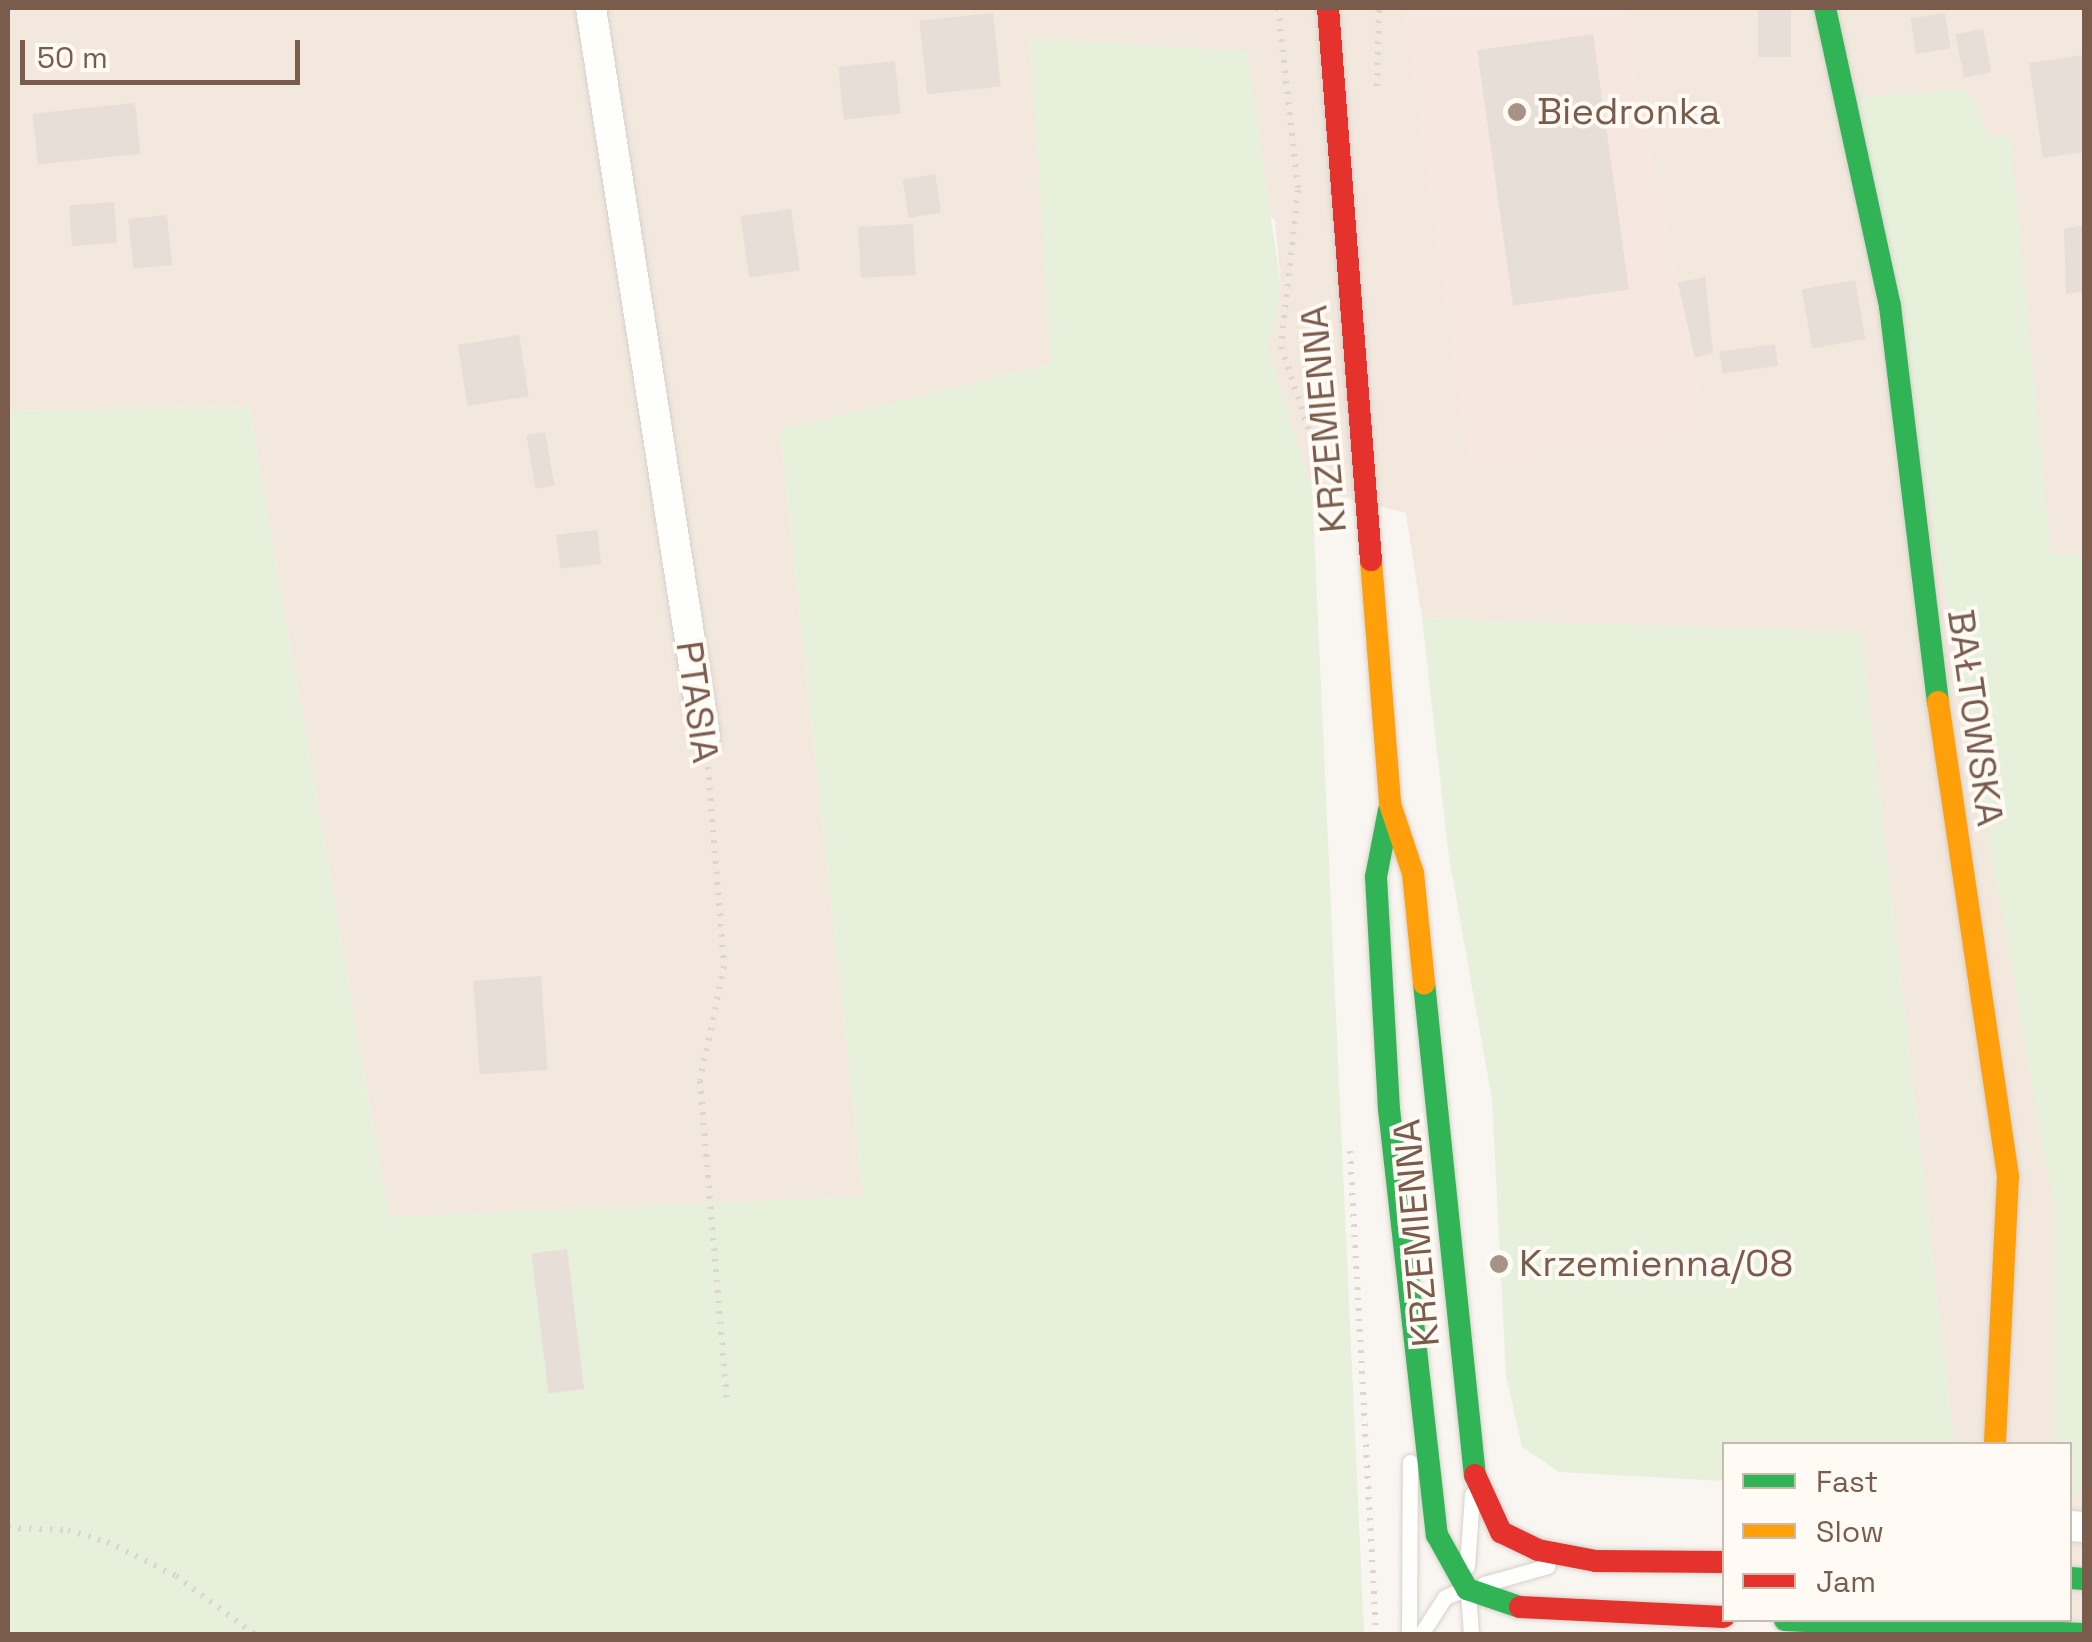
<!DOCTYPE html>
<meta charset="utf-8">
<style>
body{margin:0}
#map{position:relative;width:2092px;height:1642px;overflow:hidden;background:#f9f5f0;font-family:"Space Grotesk",sans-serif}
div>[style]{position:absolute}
.residential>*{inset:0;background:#f2e8de}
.commercial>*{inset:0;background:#f6e8e1}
.green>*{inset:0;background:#e7f0db}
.building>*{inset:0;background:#e6ded7;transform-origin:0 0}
.path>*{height:6px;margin-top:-3px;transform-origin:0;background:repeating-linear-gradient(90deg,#dcd5d0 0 2.5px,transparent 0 10.5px)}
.roads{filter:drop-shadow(0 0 2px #d7d1cb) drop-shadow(0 0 2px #d7d1cb)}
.lane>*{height:15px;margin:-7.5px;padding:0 7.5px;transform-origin:7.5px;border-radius:7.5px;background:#fefefd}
.street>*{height:30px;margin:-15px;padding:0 15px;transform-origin:15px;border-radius:15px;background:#fefefd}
.fast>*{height:22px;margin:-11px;padding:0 11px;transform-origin:11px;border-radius:11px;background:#30b455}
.slow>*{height:22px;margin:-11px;padding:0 11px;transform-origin:11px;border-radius:11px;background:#ff9f0a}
.jam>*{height:22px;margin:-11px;padding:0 11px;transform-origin:11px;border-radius:11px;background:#e5322d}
.dots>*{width:28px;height:28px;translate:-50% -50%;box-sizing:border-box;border:5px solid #fffaf3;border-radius:50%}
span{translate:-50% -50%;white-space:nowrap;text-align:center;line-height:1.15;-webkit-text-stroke:8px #fffaf3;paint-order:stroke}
.poi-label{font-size:38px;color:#7a5c4d}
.left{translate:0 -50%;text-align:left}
.street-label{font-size:38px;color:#7a5c4d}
.frame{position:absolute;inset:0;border:10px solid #7a5c4d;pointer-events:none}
.legend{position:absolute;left:1722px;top:1442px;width:350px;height:180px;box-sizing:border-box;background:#fffaf3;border:2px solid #cabbb1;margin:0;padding:12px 18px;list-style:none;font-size:30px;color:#7a5c4d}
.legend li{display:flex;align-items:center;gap:20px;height:50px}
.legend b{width:50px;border:2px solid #cabbb1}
.scale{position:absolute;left:20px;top:40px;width:280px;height:45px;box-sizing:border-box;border:5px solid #7a5c4d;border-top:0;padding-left:12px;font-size:30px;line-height:35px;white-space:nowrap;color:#7a5c4d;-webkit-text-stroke:8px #fffaf3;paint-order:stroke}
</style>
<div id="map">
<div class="residential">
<i style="clip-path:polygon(8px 8px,2084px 8px,2084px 1634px,2070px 1620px,2070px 1444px,1954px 1444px,1861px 633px,1422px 618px,1406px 513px,1312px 489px,1268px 351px,1281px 287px,1275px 220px,1030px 38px,1052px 364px,780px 431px,863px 1196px,622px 1216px,389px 1217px,249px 406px,8px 411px)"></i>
</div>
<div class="commercial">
<i style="clip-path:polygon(1404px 8px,1624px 8px,1708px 437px,1469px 467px)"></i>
</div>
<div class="green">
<i style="clip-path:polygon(1030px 38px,1247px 51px,1281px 287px,1268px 351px,1312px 489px,1364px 1634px,8px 1634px,8px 411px,249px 406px,389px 1217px,863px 1196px,780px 430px,1051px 364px)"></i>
<i style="clip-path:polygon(1968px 90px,1988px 135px,2010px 137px,2051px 554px,2084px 555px,2084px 1493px,2070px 1491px,2070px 1444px,2055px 1444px,2055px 1213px,1858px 97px)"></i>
<i style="clip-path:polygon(1422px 618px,1861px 632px,1954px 1444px,1724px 1444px,1724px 1481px,1559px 1472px,1522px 1447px,1506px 1375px,1492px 1100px,1449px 857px)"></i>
</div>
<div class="building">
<i style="left:1758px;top:8px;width:33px;height:49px"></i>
<i style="left:993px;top:13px;width:74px;height:74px;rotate:84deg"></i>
<i style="left:1945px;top:13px;width:36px;height:35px;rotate:81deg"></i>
<i style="left:1983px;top:29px;width:44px;height:28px;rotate:79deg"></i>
<i style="left:1593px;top:34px;width:258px;height:117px;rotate:82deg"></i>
<i style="clip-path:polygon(2084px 55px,2084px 152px,2043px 158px,2029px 63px)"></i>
<i style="left:895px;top:61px;width:53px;height:57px;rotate:84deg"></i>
<i style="left:135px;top:103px;width:51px;height:103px;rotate:84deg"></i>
<i style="left:935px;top:174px;width:39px;height:33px;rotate:81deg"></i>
<i style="left:114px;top:202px;width:41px;height:45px;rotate:86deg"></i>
<i style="left:791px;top:209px;width:62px;height:51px;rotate:82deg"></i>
<i style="left:167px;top:215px;width:50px;height:39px;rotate:84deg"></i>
<i style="left:913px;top:224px;width:51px;height:55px;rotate:87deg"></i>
<i style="clip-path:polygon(2084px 225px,2084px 291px,2066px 294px,2064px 229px)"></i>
<i style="clip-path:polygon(1705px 277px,1713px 353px,1695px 358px,1678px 283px)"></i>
<i style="left:1855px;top:280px;width:60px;height:54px;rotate:80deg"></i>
<i style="left:519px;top:335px;width:62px;height:62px;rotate:81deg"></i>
<i style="left:1775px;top:344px;width:22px;height:56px;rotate:82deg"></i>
<i style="left:545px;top:432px;width:54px;height:19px;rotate:80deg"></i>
<i style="left:597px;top:530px;width:34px;height:41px;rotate:83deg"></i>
<i style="left:541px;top:976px;width:94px;height:68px;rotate:86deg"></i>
<i style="left:567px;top:1249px;width:141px;height:36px;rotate:83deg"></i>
</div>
<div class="path">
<i style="left:1278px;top:8px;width:183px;rotate:83.7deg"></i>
<i style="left:1298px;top:190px;width:158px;rotate:96.2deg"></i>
<i style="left:1281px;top:347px;width:125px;rotate:71.3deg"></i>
<i style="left:1377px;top:86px;width:78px;rotate:-88.5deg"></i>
<i style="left:708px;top:767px;width:200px;rotate:85.4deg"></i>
<i style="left:724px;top:966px;width:117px;rotate:101.8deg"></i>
<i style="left:700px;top:1081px;width:321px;rotate:85.2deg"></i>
<i style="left:1350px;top:1151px;width:484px;rotate:86.9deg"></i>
<i style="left:8px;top:1528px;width:60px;rotate:1.9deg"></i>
<i style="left:68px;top:1530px;width:41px;rotate:17.1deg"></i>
<i style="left:107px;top:1542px;width:77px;rotate:26.2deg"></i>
<i style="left:176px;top:1576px;width:97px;rotate:36.6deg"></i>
</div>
<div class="roads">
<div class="lane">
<i style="left:1467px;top:1566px;width:72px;rotate:-86deg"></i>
<i style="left:1484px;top:1584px;width:66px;rotate:-15.7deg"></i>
<i style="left:1468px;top:1594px;width:40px;rotate:85.7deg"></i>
<i style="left:1409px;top:1634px;width:172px;rotate:-89.7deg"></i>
<i style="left:1421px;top:1634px;width:44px;rotate:-57deg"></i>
<i style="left:1445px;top:1597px;width:18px;rotate:-22deg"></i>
</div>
<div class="street">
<i style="left:591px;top:8px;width:737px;rotate:81.1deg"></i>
<i style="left:2070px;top:1526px;width:14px;rotate:4deg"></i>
</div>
<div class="fast">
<i style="left:1825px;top:8px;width:305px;rotate:77.7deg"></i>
<i style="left:1890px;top:306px;width:399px;rotate:83.1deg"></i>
<i style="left:1389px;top:810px;width:68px;rotate:101deg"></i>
<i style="left:1376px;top:877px;width:232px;rotate:86.8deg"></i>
<i style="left:1389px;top:1109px;width:429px;rotate:83.6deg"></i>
<i style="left:1437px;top:1535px;width:62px;rotate:60.9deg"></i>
<i style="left:1467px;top:1589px;width:56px;rotate:18.8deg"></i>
<i style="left:1424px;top:983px;width:495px;rotate:84.1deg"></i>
<i style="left:2070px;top:1578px;width:14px;rotate:4deg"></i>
<i style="left:1785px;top:1620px;width:298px;rotate:2.7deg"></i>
</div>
<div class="slow">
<i style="left:1371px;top:560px;width:245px;rotate:85.5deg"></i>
<i style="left:1390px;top:804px;width:73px;rotate:71.6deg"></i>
<i style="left:1413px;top:873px;width:111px;rotate:84.3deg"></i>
<i style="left:1938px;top:702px;width:479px;rotate:81.6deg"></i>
<i style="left:2008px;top:1176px;width:268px;rotate:92.8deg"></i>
</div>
<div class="jam">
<i style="left:1328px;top:8px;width:554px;rotate:85.55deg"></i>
<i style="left:1475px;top:1475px;width:63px;rotate:65.5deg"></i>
<i style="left:1501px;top:1532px;width:41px;rotate:25.9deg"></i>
<i style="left:1538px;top:1550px;width:59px;rotate:10.7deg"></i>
<i style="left:1596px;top:1561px;width:128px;rotate:0.4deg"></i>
<i style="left:1520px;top:1607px;width:204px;rotate:2.8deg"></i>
</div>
</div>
<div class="dots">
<i style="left:1517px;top:112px;background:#a69286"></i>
<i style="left:1499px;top:1264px;background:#a69286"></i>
</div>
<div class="poi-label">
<span class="left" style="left:1537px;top:112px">Biedronka</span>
<span class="left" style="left:1519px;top:1264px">Krzemienna/08</span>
</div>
<div class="street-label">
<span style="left:1324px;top:419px;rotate:-95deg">KRZEMIENNA</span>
<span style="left:697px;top:702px;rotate:82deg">PTASIA</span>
<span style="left:1975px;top:718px;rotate:82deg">BAŁTOWSKA</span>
<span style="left:1417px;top:1233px;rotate:-95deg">KRZEMIENNA</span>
</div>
<div class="frame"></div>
<ul class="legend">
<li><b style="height:12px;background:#30b455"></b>Fast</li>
<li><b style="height:12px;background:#ff9f0a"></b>Slow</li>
<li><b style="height:12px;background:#e5322d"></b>Jam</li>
</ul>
<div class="scale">50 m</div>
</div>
